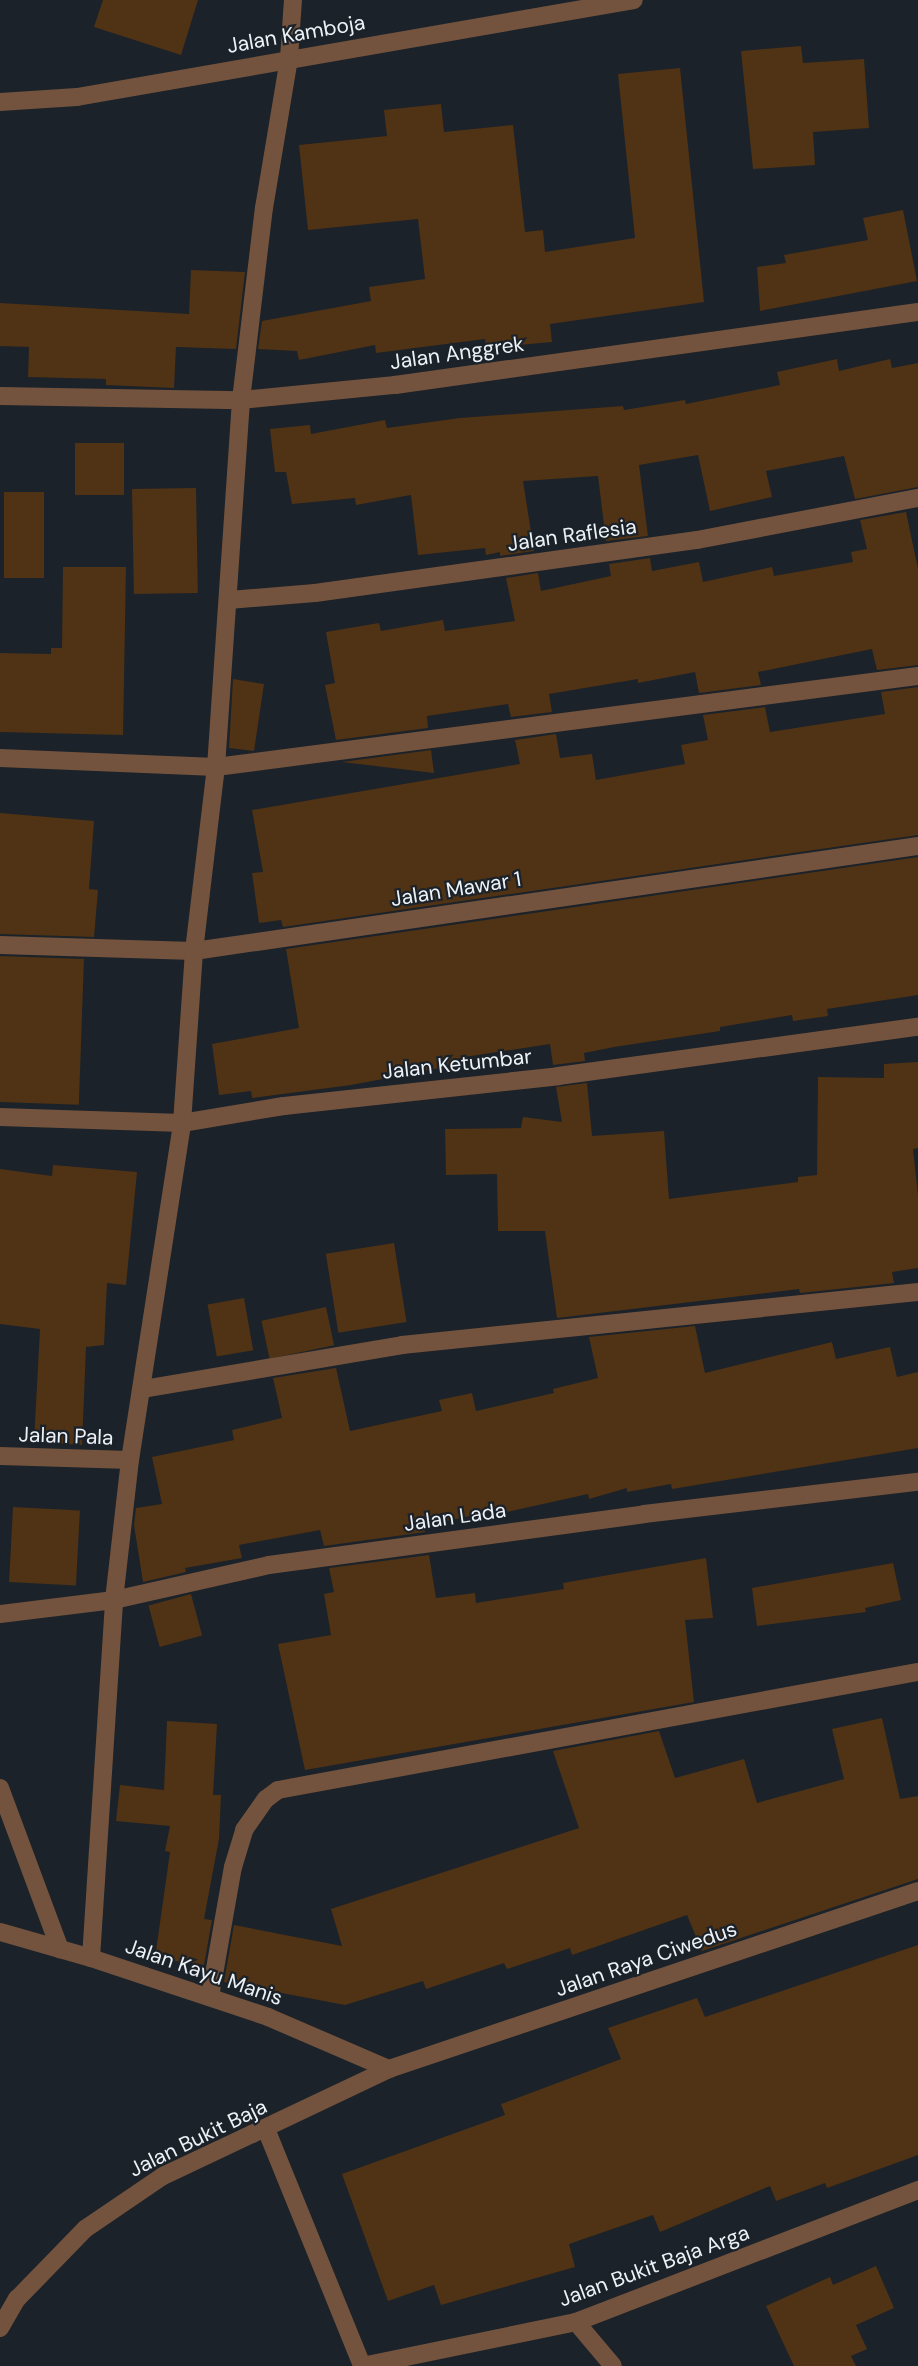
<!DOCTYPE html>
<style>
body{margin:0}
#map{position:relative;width:918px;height:2366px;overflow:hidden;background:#1b2229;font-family:"DM Sans",sans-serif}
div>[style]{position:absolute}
.building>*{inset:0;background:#503214;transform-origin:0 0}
.minor>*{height:18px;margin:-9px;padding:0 9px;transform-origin:9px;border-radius:9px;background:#73533d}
span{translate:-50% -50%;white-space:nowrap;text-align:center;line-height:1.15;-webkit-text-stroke:4.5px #1b2229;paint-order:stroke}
.street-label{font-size:21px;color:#edf2f7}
</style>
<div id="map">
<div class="building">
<i style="clip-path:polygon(103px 0,198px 0,181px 55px,94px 27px)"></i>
<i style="clip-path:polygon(801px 46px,803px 63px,864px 59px,869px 128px,813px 132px,815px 165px,753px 169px,741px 51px)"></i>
<i style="clip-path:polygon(680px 68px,704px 302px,550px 324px,552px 342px,486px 348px,485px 339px,376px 353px,375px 345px,299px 360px,297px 351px,258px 349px,262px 321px,371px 301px,369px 287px,425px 279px,418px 219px,308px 230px,299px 145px,387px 136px,384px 110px,441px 104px,444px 132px,513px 125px,525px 232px,543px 230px,545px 252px,635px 238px,618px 74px)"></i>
<i style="clip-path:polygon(903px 210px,917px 281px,760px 311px,757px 267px,786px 263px,784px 255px,868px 240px,863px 218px)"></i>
<i style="clip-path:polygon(191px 270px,245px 272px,236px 349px,176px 347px,174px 388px,106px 385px,106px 379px,28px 377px,29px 347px,0 346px,0 303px,189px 314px)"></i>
<i style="clip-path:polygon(837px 359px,839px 371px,890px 359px,892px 368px,918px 363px,918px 487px,855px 499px,844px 456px,766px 471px,772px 497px,710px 511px,698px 455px,639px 465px,648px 536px,606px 541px,598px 476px,523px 481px,534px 551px,500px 556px,500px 552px,486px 555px,485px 548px,418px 555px,411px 495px,356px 505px,355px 498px,292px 504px,286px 472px,275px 472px,270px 429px,310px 425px,311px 434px,385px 420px,387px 428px,460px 418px,623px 406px,624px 410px,685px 400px,686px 404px,780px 385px,777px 372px)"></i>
<i style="left:75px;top:443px;width:49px;height:52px"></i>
<i style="left:196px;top:488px;width:105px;height:64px;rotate:89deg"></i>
<i style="left:4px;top:492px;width:40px;height:86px"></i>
<i style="clip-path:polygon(906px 512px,918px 569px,918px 665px,877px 670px,872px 649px,758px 672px,761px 685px,699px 693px,695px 672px,638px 683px,638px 679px,549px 694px,552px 712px,511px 717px,508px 704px,427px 716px,428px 728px,336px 740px,325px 685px,335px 683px,326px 632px,379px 623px,381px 631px,443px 620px,445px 631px,515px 621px,506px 578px,538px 573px,541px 591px,611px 576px,609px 564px,650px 558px,652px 571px,699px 562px,703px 582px,772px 567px,774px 576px,853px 562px,851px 552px,867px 549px,860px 520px)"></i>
<i style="clip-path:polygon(63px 567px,126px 567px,123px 735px,0 732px,0 653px,51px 654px,51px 648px,62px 648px)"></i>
<i style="clip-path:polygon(233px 679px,264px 684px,254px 751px,229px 748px)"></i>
<i style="clip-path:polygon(918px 687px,918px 835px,283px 927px,281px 920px,259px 923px,252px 873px,263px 872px,252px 810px,520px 764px,515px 740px,556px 734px,560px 758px,592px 754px,596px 780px,685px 764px,681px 745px,708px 740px,703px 715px,765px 707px,770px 732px,885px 714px,881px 692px)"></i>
<i style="clip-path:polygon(431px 750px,434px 773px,342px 762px)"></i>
<i style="clip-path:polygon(0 813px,94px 821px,89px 889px,98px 890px,94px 937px,0 934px)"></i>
<i style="clip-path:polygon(918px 857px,918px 995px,827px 1009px,828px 1016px,793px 1021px,792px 1015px,720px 1027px,720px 1031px,614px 1047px,584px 1053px,585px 1061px,553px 1065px,550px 1044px,465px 1057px,466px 1063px,351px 1085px,252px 1098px,251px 1091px,219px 1095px,212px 1044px,299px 1028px,286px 949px)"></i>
<i style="left:0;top:956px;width:84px;height:146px;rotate:2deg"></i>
<i style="clip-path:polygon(918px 1062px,918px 1148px,913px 1149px,918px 1195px,918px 1268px,892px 1272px,894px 1283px,800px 1293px,799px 1289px,557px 1318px,545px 1231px,498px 1231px,497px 1174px,446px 1175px,445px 1129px,521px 1128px,523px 1117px,562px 1122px,556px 1087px,587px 1083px,592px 1136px,664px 1131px,669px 1199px,798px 1182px,798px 1177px,817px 1175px,818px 1077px,884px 1078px,884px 1064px)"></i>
<i style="clip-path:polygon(53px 1165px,137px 1172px,126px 1285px,107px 1283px,104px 1345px,86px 1347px,82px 1445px,34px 1442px,40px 1329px,0 1324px,0 1169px,52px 1176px)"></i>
<i style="left:394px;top:1243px;width:80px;height:69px;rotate:81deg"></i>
<i style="left:244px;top:1298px;width:53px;height:37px;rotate:80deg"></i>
<i style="left:326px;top:1307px;width:39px;height:66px;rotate:78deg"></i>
<i style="clip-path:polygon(695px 1326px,705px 1373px,832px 1342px,836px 1359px,890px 1347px,897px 1377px,918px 1372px,918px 1448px,672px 1489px,671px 1484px,627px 1492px,627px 1488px,589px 1499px,588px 1494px,498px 1514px,497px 1510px,424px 1526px,425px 1532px,324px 1546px,320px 1530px,239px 1545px,242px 1558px,185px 1568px,186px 1572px,143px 1582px,134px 1525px,136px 1508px,162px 1504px,152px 1457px,234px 1440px,232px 1430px,282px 1418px,273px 1378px,336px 1368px,350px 1431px,442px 1411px,439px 1400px,472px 1393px,476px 1411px,554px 1393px,553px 1389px,598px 1378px,589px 1337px)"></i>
<i style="left:13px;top:1507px;width:67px;height:75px;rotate:3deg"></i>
<i style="clip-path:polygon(429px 1555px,436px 1598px,475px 1593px,476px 1603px,564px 1589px,563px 1583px,706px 1558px,713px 1618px,685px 1620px,694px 1702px,305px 1770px,278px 1644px,331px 1635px,324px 1594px,334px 1592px,329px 1568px)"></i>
<i style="clip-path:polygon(893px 1563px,901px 1600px,865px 1608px,866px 1612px,757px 1626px,752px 1588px)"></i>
<i style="left:191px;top:1594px;width:43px;height:44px;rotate:75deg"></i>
<i style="clip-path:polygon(882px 1718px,900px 1799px,918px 1796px,918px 1879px,702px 1951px,687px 1915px,572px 1955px,570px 1948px,507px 1969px,504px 1963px,426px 1989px,423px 1981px,345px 2005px,224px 1982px,234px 1925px,342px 1946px,331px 1909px,579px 1828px,553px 1751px,659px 1731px,675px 1778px,744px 1759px,757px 1803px,844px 1779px,832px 1729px)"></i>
<i style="clip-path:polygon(167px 1721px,217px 1724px,213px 1795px,221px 1795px,219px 1839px,204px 1919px,212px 1920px,204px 1965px,155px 1958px,170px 1852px,165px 1851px,170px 1826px,116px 1821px,120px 1785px,164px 1790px)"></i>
<i style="clip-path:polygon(918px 1945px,918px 2155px,827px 2188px,825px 2183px,776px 2201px,770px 2186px,660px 2232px,653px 2215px,569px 2244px,575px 2267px,441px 2305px,434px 2285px,388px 2301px,342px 2174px,505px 2115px,501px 2104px,621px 2059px,608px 2028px,697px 1998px,705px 2017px)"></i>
<i style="clip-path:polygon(876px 2266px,894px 2308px,856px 2325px,867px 2349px,851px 2356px,856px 2366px,794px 2366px,766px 2306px,830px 2277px,833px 2285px)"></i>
</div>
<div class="minor">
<i style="left:0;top:102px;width:77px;rotate:-3.7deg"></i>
<i style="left:77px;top:97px;width:565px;rotate:-9.88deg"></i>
<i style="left:0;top:396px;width:241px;rotate:1deg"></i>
<i style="left:241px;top:400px;width:155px;rotate:-5.6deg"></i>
<i style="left:395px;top:385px;width:528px;rotate:-7.95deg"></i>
<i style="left:229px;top:600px;width:86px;rotate:-4.7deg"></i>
<i style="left:315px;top:593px;width:386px;rotate:-7.9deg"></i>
<i style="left:697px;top:540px;width:225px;rotate:-10.8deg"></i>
<i style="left:0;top:758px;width:216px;rotate:2.4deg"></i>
<i style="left:216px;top:767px;width:708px;rotate:-7.39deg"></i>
<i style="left:0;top:945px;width:194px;rotate:1.8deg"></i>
<i style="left:194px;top:951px;width:732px;rotate:-8.25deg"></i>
<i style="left:0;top:1117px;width:182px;rotate:1.9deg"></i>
<i style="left:182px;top:1123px;width:103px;rotate:-9.5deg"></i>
<i style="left:284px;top:1106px;width:276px;rotate:-6.2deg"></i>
<i style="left:558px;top:1076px;width:363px;rotate:-7.8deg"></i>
<i style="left:143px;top:1389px;width:263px;rotate:-9.6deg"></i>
<i style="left:402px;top:1345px;width:519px;rotate:-5.86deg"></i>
<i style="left:0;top:1456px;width:130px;rotate:1.8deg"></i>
<i style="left:0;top:1614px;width:115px;rotate:-7deg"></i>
<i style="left:114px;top:1600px;width:159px;rotate:-12.7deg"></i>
<i style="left:269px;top:1565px;width:378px;rotate:-7.7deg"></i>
<i style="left:644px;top:1514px;width:276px;rotate:-6.7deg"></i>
<i style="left:0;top:1788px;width:172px;rotate:69.6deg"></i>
<i style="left:0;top:1932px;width:95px;rotate:15.9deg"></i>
<i style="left:91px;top:1958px;width:187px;rotate:18.4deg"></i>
<i style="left:268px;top:2017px;width:132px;rotate:23.3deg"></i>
<i style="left:91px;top:1958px;width:359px;rotate:-86.3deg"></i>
<i style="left:114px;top:1600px;width:141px;rotate:-83.5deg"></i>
<i style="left:130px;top:1460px;width:341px;rotate:-81.2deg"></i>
<i style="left:182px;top:1123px;width:172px;rotate:-86deg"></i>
<i style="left:194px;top:951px;width:185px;rotate:-83.2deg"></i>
<i style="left:216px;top:767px;width:368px;rotate:-86.1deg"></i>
<i style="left:241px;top:400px;width:193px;rotate:-83.2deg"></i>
<i style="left:264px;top:208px;width:152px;rotate:-80.5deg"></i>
<i style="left:289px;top:58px;width:58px;rotate:-86.1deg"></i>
<i style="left:210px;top:1997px;width:132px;rotate:-80deg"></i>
<i style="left:233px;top:1867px;width:39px;rotate:-73deg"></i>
<i style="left:244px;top:1830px;width:38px;rotate:-55deg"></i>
<i style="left:266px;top:1799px;width:15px;rotate:-37deg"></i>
<i style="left:278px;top:1790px;width:651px;rotate:-10.45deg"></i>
<i style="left:266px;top:2129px;width:256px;rotate:67.9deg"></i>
<i style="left:576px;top:2322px;width:57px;rotate:49.9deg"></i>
<i style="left:0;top:2328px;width:34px;rotate:-60deg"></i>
<i style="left:17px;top:2299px;width:98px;rotate:-45.8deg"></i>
<i style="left:85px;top:2229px;width:94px;rotate:-34.2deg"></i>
<i style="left:163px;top:2176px;width:98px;rotate:-25.3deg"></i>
<i style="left:252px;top:2134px;width:152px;rotate:-25.4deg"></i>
<i style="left:389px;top:2069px;width:558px;rotate:-18.6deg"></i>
<i style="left:362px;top:2366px;width:218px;rotate:-11.6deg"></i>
<i style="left:576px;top:2322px;width:367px;rotate:-21.1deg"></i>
</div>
<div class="street-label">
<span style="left:296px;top:34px;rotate:-10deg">Jalan Kamboja</span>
<span style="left:457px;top:353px;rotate:-8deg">Jalan Anggrek</span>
<span style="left:572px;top:535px;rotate:-8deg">Jalan Raflesia</span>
<span style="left:456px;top:889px;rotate:-9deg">Jalan Mawar 1</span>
<span style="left:457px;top:1064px;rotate:-6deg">Jalan Ketumbar</span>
<span style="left:66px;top:1436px;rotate:2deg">Jalan Pala</span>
<span style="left:455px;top:1517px;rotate:-8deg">Jalan Lada</span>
<span style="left:646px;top:1959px;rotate:-19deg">Jalan Raya Ciwedus</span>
<span style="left:204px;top:1972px;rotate:19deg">Jalan Kayu Manis</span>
<span style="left:198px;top:2138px;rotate:-26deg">Jalan Bukit Baja</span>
<span style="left:654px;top:2266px;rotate:-20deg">Jalan Bukit Baja Arga</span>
</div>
</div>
